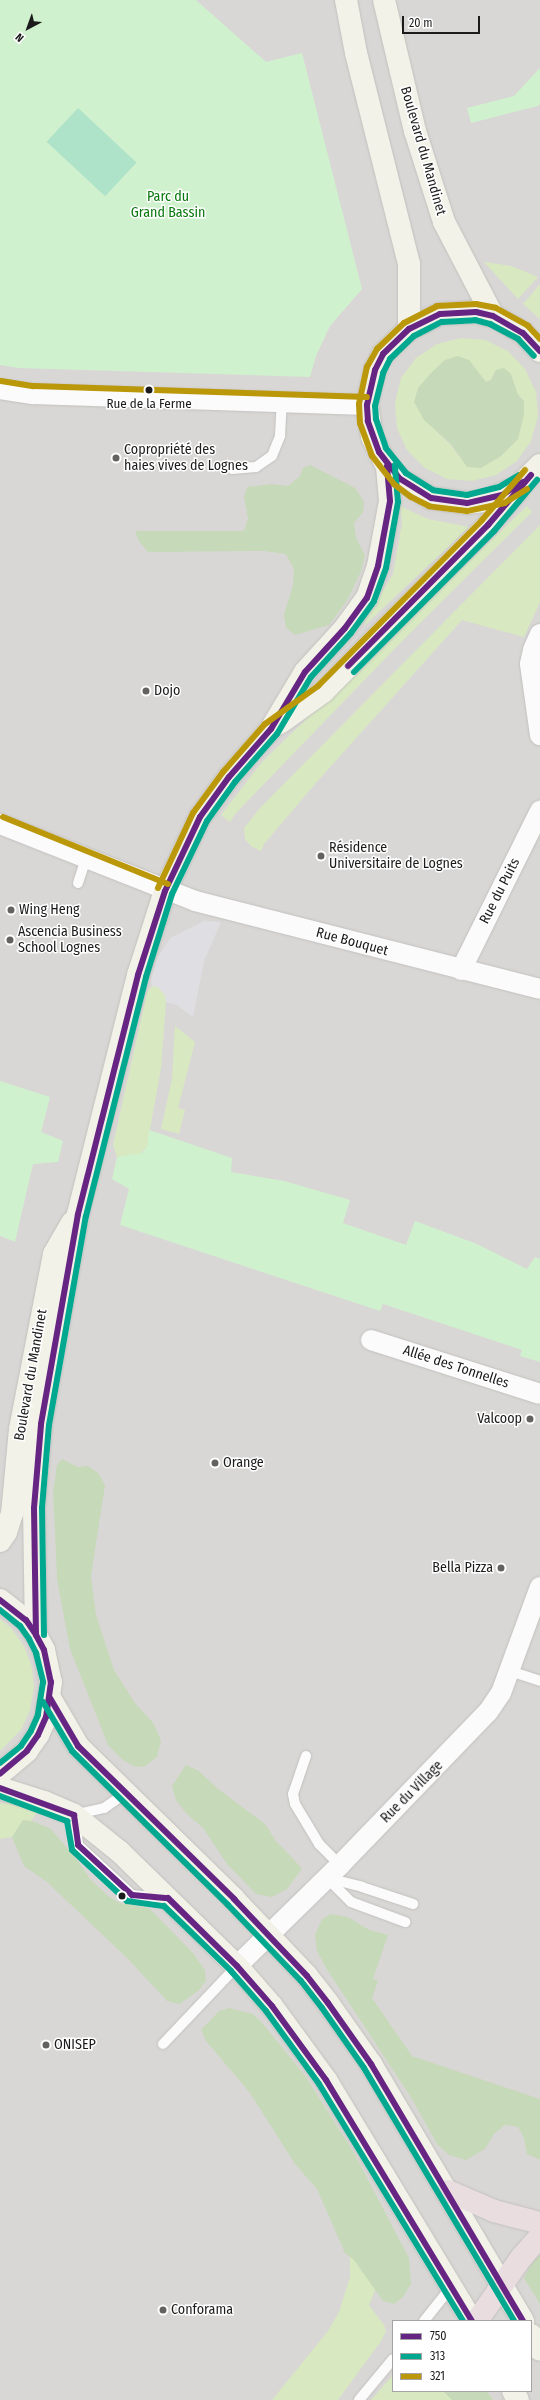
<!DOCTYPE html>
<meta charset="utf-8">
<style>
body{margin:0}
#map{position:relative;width:540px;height:2400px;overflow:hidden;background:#eae7e3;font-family:"Fira Sans Condensed",sans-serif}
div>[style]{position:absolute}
.residential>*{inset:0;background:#d9d7d5}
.grass>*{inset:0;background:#d8e8c1}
.forest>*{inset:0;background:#c6d9b8}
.park>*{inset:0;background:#d0f1ce}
.pitch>*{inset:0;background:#aee2c9;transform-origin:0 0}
.parking>*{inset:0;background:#d8d7d5}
.plaza>*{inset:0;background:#dedee3}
.roads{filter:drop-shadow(0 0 1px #c2c1bf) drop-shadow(0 0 1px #c2c1bf)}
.lane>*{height:10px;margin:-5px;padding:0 5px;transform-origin:5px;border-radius:5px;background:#fcfbfb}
.street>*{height:20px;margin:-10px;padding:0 10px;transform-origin:10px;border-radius:10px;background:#fcfbfb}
.secondary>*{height:22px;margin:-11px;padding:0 11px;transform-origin:11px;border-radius:11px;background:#f2f2e8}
.highway>*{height:22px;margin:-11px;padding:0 11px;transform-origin:11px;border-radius:11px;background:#e9dddf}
.bus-1>*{height:6px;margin:-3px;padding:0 3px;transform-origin:3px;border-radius:3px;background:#662483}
.bus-2>*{height:6px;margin:-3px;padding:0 3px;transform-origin:3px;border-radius:3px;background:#00a88f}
.bus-3>*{height:6px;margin:-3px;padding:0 3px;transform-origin:3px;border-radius:3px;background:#bb980a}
.dots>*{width:11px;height:11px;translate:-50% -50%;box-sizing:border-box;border:2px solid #fff;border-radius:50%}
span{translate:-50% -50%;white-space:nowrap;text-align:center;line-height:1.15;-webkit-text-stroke:3px #fff;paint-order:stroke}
.bus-label{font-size:13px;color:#1b1b1b}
.street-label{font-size:14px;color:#1b1b1b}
.park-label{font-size:14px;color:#0a790d}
.poi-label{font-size:14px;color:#1b1b1b}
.left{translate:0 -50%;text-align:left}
.right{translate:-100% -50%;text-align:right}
.legend{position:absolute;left:392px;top:2320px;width:140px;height:72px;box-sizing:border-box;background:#fff;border:1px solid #a4a4a4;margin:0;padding:5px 7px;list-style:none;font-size:12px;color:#1b1b1b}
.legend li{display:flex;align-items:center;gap:8px;height:20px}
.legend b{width:20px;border:1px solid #a4a4a4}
.north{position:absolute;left:8px;top:8px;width:40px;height:40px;-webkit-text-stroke:3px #fff;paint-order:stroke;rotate:221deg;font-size:11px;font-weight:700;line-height:16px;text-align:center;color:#1b1b1b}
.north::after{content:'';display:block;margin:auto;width:14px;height:18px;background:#1b1b1b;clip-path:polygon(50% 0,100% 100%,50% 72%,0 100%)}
.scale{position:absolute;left:402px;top:16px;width:78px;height:18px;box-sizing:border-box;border:2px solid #1b1b1b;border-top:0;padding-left:5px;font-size:12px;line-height:14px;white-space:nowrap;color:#1b1b1b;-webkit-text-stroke:3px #fff;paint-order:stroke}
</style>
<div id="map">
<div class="residential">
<i style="clip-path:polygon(evenodd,0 0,540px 0,540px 2400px,0 2400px,0 0,393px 2321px,531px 2321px,531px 2391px,393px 2391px,393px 2321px)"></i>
</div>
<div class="grass">
<i style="clip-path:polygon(484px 262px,511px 266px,538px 277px,518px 299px)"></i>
<i style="clip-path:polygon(540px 284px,540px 319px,523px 304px)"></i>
<i style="clip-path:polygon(evenodd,461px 338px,485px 340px,508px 351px,525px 369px,536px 392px,538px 416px,531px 441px,517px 461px,496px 475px,472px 481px,447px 479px,425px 468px,407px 450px,397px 428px,395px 403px,401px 378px,416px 358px,437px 344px,461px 338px,445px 360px,479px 374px,486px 382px,491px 380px,496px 370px,524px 401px,524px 414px,518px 439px,492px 462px,458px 455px,451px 445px,437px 432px,418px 388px,445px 360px)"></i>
<i style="clip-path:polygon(400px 506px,428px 519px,469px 527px,364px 626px,367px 617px,393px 574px,402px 523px)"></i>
<i style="clip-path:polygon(527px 506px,532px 512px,408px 635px,235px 814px,230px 822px,221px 815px,262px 762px)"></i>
<i style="clip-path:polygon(540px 525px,540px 602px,524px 637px,462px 620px,315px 784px,264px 844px,261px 851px,251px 846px,245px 839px,244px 828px,260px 808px)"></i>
<i style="clip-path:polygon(152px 986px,158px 987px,165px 995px,166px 1002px,161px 1068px,147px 1146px,139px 1155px,117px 1157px,113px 1145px,147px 993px)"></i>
<i style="clip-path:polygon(175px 1026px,195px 1042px,178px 1108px,185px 1110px,179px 1134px,161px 1129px,172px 1079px)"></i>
<i style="clip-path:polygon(0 1619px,11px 1628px,24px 1646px,32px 1667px,34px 1688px,30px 1710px,21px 1730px,0 1751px)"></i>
<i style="clip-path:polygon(0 1803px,10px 1804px,37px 1812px,31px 1821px,23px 1820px,12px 1837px,0 1839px)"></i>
<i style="clip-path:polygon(350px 2254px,377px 2286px,369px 2305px,384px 2325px,386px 2331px,381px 2341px,338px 2400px,272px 2400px,328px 2331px,339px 2312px,350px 2277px)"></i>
<i style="clip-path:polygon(393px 2375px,393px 2391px,487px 2391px,493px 2400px,371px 2400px)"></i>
</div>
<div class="forest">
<i style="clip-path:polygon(458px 356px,469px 360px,486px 382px,491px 380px,496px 370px,504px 368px,511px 374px,518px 395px,524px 401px,524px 414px,518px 439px,501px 456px,481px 468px,467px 467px,451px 444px,424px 420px,414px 402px,418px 388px,432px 372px,445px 360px)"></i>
<i style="clip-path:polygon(310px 465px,355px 488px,364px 502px,363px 512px,354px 523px,356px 537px,365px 556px,361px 571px,348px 599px,329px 625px,295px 635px,286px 628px,284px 615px,293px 585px,294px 569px,286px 554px,264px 551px,148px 552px,139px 541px,135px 531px,244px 531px,248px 519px,244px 497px,247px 487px,271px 484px,288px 486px,300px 476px,303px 468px)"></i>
<i style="clip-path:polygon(62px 1459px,78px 1467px,88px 1466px,98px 1473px,105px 1485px,91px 1576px,96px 1615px,114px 1670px,135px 1703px,154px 1724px,161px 1741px,157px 1757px,145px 1766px,136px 1767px,123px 1760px,108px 1745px,70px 1649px,57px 1579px,55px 1531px,53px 1493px,57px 1465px)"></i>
<i style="clip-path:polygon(186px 1765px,199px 1771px,218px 1789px,265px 1824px,276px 1841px,296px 1862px,302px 1869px,287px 1889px,272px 1897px,256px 1894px,227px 1864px,203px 1828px,186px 1813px,176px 1800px,172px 1786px)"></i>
<i style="clip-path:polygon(23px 1820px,35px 1822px,51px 1829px,78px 1861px,90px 1879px,108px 1896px,120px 1903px,149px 1908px,193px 1953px,205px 1970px,206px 1981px,199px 1990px,180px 2004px,167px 2001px,127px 1958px,47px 1882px,24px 1866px,12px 1837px)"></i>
<i style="clip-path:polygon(331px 1914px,348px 1917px,369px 1930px,388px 1935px,373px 1979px,378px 1981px,372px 1998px,412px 2056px,540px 2099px,540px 2160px,527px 2154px,524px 2138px,518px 2127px,505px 2125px,494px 2134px,485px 2149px,466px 2160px,449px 2155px,437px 2144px,412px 2099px,326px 1968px,317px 1951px,315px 1935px,322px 1919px)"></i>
<i style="clip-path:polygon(229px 2008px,253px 2014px,264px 2025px,306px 2077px,354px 2153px,409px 2258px,411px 2284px,403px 2297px,394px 2304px,383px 2301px,354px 2260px,345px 2253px,317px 2189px,295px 2164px,250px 2093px,206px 2041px,201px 2030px,219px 2011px)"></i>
<i style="clip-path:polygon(540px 2254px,540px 2304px,524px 2278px,530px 2266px)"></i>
<i style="clip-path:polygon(443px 2391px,487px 2391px,493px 2400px,452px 2400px)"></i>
</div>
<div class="park">
<i style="clip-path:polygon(0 0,196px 0,266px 62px,302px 53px,362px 289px,330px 326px,316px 356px,310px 377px,19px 368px,0 365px)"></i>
<i style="clip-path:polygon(540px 68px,540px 104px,538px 106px,471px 123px,467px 108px,514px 96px)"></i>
<i style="clip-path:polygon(0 1081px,50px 1097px,41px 1132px,63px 1141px,58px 1162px,33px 1164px,15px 1242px,0 1236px)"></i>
<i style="clip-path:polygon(149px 1130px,232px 1158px,231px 1172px,284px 1181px,350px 1200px,343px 1223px,406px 1245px,415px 1221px,477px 1244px,527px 1269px,535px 1257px,540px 1259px,540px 1362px,520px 1356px,522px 1350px,383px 1304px,380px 1311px,120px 1225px,129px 1189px,112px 1179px,117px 1157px,142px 1153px,147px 1146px)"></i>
</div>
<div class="pitch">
<i style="left:78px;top:108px;width:80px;height:46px;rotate:43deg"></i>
</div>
<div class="parking">
<i style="clip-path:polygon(0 1236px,15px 1242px,0 1300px)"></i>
</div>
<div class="plaza">
<i style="clip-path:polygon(204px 921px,221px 922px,204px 961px,193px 1017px,177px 1005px,166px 1002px,165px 995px,158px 987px,152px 986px,151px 979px,158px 957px,170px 938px)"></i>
</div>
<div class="roads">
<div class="lane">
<i style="left:232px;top:469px;width:24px;rotate:-5deg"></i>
<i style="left:256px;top:467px;width:19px;rotate:-35deg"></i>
<i style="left:272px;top:456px;width:22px;rotate:-68deg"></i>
<i style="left:280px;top:436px;width:35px;rotate:-87deg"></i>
<i style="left:78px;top:883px;width:26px;rotate:-72deg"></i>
<i style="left:510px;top:1671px;width:32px;rotate:18deg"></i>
<i style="left:306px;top:1756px;width:40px;rotate:108.9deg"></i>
<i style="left:293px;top:1794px;width:10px;rotate:79deg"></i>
<i style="left:295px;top:1804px;width:47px;rotate:59deg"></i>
<i style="left:319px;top:1844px;width:30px;rotate:45deg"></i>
<i style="left:127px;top:1792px;width:28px;rotate:145deg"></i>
<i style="left:104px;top:1808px;width:31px;rotate:167deg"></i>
<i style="left:74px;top:1815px;width:30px;rotate:82deg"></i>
<i style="left:78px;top:1845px;width:74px;rotate:42.8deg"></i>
<i style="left:132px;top:1895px;width:30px;rotate:6deg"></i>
<i style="left:327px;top:1878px;width:34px;rotate:45deg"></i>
<i style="left:351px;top:1902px;width:58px;rotate:20.3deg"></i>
<i style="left:327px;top:1878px;width:36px;rotate:14deg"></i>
<i style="left:362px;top:1887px;width:54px;rotate:18.4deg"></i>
<i style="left:163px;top:2044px;width:108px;rotate:-46.5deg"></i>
<i style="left:424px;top:2321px;width:43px;rotate:-51.5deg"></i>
<i style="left:359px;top:2400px;width:53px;rotate:-50.3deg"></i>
</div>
<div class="street">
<i style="left:0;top:389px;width:33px;rotate:9deg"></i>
<i style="left:33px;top:394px;width:334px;rotate:1.9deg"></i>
<i style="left:540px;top:634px;width:17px;rotate:114deg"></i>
<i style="left:533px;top:650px;width:14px;rotate:102deg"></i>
<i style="left:530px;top:664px;width:72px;rotate:82deg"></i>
<i style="left:0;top:824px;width:210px;rotate:21.5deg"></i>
<i style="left:195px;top:901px;width:356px;rotate:14.3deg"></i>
<i style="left:461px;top:970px;width:178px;rotate:-63.6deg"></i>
<i style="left:371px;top:1340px;width:177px;rotate:17.7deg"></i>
<i style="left:237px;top:1966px;width:144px;rotate:-44.4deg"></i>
<i style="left:340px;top:1865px;width:213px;rotate:-46deg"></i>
<i style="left:488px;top:1712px;width:23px;rotate:-56deg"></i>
<i style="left:501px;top:1693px;width:113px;rotate:-69.8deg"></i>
</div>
<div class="secondary">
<i style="left:346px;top:0;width:54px;rotate:79.3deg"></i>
<i style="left:356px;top:53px;width:218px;rotate:75.9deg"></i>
<i style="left:409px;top:264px;width:65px;rotate:90deg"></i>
<i style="left:384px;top:0;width:135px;rotate:76.7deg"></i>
<i style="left:415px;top:131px;width:96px;rotate:72.3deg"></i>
<i style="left:444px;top:222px;width:106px;rotate:62.5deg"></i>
<i style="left:540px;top:351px;width:25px;rotate:-133deg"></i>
<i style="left:523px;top:333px;width:34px;rotate:-150deg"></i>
<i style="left:493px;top:316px;width:17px;rotate:-167deg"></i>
<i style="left:476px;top:312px;width:36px;rotate:177deg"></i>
<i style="left:440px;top:314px;width:34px;rotate:154deg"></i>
<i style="left:409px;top:329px;width:36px;rotate:136deg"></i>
<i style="left:383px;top:354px;width:18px;rotate:117deg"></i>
<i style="left:375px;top:370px;width:36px;rotate:103deg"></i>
<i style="left:367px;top:405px;width:32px;rotate:81deg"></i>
<i style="left:372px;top:437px;width:33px;rotate:63deg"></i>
<i style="left:387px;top:466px;width:18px;rotate:45deg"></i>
<i style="left:400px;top:479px;width:36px;rotate:32deg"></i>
<i style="left:431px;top:498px;width:36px;rotate:8deg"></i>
<i style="left:467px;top:503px;width:18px;rotate:-6deg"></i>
<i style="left:485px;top:501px;width:36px;rotate:-23deg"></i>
<i style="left:518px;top:487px;width:31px;rotate:-45deg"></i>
<i style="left:280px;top:723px;width:53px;rotate:-35.8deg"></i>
<i style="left:323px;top:692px;width:235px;rotate:-45.3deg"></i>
<i style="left:488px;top:525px;width:46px;rotate:-49.4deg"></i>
<i style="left:0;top:1541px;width:11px;rotate:-56deg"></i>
<i style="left:6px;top:1532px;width:19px;rotate:-72deg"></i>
<i style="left:12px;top:1514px;width:85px;rotate:-84.6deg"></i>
<i style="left:20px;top:1429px;width:178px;rotate:-79deg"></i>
<i style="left:54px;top:1254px;width:36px;rotate:-60deg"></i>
<i style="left:0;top:1600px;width:33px;rotate:38deg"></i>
<i style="left:26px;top:1620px;width:18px;rotate:56deg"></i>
<i style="left:36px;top:1635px;width:17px;rotate:62deg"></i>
<i style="left:44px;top:1650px;width:33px;rotate:78deg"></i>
<i style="left:51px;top:1682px;width:35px;rotate:98deg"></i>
<i style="left:46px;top:1717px;width:20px;rotate:114deg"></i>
<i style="left:38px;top:1735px;width:19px;rotate:125deg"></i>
<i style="left:27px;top:1751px;width:35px;rotate:140deg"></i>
<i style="left:36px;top:1635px;width:127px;rotate:-90.9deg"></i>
<i style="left:34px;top:1508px;width:84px;rotate:-85.2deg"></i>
<i style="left:41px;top:1424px;width:213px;rotate:-80deg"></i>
<i style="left:78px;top:1214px;width:246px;rotate:-75.9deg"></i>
<i style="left:138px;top:975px;width:88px;rotate:-72.2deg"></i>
<i style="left:165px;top:891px;width:82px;rotate:-64.7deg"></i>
<i style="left:200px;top:817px;width:49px;rotate:-54.1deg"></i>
<i style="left:229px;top:777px;width:64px;rotate:-48.8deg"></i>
<i style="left:271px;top:729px;width:66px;rotate:-59.2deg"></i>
<i style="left:305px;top:672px;width:59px;rotate:-47.7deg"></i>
<i style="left:345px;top:628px;width:37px;rotate:-54deg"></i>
<i style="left:367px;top:598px;width:34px;rotate:-71deg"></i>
<i style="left:378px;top:566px;width:66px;rotate:-79.5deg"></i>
<i style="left:390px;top:501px;width:35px;rotate:-95deg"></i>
<i style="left:50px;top:1698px;width:56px;rotate:59.7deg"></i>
<i style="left:78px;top:1746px;width:219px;rotate:44.4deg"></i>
<i style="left:234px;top:1899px;width:106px;rotate:46.5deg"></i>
<i style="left:307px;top:1976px;width:34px;rotate:52deg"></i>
<i style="left:328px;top:2003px;width:75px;rotate:54.8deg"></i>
<i style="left:371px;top:2064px;width:299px;rotate:59.4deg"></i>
<i style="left:0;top:1788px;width:46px;rotate:17.7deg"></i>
<i style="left:44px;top:1802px;width:33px;rotate:23deg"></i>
<i style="left:74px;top:1815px;width:59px;rotate:38.8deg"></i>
<i style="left:120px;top:1852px;width:163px;rotate:44.3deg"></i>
<i style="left:237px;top:1966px;width:53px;rotate:48.8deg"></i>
<i style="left:272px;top:2006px;width:92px;rotate:53.9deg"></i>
<i style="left:326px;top:2080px;width:282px;rotate:58.8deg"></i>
<i style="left:531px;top:2335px;width:17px;rotate:59deg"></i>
<i style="left:513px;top:2391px;width:10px;rotate:61deg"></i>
</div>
<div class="highway">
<i style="left:448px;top:2191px;width:50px;rotate:23.5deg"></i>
<i style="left:494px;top:2211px;width:48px;rotate:14.6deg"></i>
<i style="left:477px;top:2321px;width:77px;rotate:-55.1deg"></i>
<i style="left:521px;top:2258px;width:29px;rotate:-49deg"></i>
</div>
</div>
<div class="bus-1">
<i style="left:523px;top:482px;width:25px;rotate:148deg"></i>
<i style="left:502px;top:495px;width:36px;rotate:167deg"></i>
<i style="left:467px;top:503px;width:36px;rotate:-172deg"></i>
<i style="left:431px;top:498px;width:36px;rotate:-148deg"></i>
<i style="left:400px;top:479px;width:34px;rotate:-128deg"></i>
<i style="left:379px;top:452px;width:33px;rotate:-110deg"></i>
<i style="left:368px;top:421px;width:16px;rotate:-94deg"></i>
<i style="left:367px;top:405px;width:36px;rotate:-77deg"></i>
<i style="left:375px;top:370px;width:18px;rotate:-63deg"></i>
<i style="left:383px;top:354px;width:36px;rotate:-44deg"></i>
<i style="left:409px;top:329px;width:34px;rotate:-26deg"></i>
<i style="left:440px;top:314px;width:36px;rotate:-3deg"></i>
<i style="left:476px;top:312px;width:17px;rotate:13deg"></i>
<i style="left:493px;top:316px;width:34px;rotate:30deg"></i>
<i style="left:523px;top:333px;width:25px;rotate:47deg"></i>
<i style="left:348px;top:666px;width:199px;rotate:-45.2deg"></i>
<i style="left:488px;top:525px;width:66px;rotate:-49.3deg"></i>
<i style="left:0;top:1600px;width:33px;rotate:38deg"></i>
<i style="left:26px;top:1620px;width:18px;rotate:56deg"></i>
<i style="left:36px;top:1635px;width:17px;rotate:62deg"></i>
<i style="left:44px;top:1650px;width:33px;rotate:78deg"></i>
<i style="left:51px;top:1682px;width:35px;rotate:98deg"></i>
<i style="left:46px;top:1717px;width:20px;rotate:114deg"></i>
<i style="left:38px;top:1735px;width:19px;rotate:125deg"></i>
<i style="left:27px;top:1751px;width:35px;rotate:140deg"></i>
<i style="left:36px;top:1635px;width:127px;rotate:-90.9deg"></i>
<i style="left:34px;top:1508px;width:84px;rotate:-85.2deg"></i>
<i style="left:41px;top:1424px;width:213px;rotate:-80deg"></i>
<i style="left:78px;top:1214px;width:246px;rotate:-75.9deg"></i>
<i style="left:138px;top:975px;width:88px;rotate:-72.2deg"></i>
<i style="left:165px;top:891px;width:82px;rotate:-64.7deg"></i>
<i style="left:200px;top:817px;width:49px;rotate:-54.1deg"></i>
<i style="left:229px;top:777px;width:64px;rotate:-48.8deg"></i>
<i style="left:271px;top:729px;width:66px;rotate:-59.2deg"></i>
<i style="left:305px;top:672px;width:59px;rotate:-47.7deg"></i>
<i style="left:345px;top:628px;width:37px;rotate:-54deg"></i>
<i style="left:367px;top:598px;width:34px;rotate:-71deg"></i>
<i style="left:378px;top:566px;width:66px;rotate:-79.5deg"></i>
<i style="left:390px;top:501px;width:35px;rotate:-95deg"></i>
<i style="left:50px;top:1698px;width:56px;rotate:59.7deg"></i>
<i style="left:78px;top:1746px;width:219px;rotate:44.4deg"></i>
<i style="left:234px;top:1899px;width:106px;rotate:46.5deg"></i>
<i style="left:307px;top:1976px;width:34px;rotate:52deg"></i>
<i style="left:328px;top:2003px;width:75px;rotate:54.8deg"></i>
<i style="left:371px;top:2064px;width:299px;rotate:59.4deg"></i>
<i style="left:0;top:1788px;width:79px;rotate:20deg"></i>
<i style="left:74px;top:1815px;width:30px;rotate:82deg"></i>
<i style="left:78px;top:1845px;width:74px;rotate:42.8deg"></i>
<i style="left:132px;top:1895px;width:36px;rotate:5deg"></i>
<i style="left:168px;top:1898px;width:97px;rotate:44.6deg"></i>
<i style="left:237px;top:1966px;width:53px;rotate:48.8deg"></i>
<i style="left:272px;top:2006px;width:92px;rotate:53.9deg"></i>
<i style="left:326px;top:2080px;width:282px;rotate:58.8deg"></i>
</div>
<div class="bus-2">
<i style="left:519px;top:475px;width:23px;rotate:149deg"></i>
<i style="left:499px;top:487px;width:33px;rotate:166deg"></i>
<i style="left:467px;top:495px;width:34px;rotate:-172deg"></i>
<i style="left:433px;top:490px;width:32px;rotate:-148deg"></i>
<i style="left:406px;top:473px;width:32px;rotate:-129deg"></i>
<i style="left:386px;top:448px;width:31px;rotate:-109deg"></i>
<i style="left:376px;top:419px;width:13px;rotate:-94deg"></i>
<i style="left:375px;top:406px;width:34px;rotate:-76deg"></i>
<i style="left:383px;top:373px;width:16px;rotate:-63deg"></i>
<i style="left:390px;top:359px;width:33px;rotate:-44deg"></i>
<i style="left:414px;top:336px;width:31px;rotate:-27deg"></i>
<i style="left:442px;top:322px;width:33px;rotate:-3deg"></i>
<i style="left:475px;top:320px;width:16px;rotate:15deg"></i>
<i style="left:490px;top:324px;width:32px;rotate:28deg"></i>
<i style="left:518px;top:339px;width:23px;rotate:47deg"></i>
<i style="left:354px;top:672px;width:199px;rotate:-45.2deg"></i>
<i style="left:494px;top:531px;width:67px;rotate:-49.9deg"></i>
<i style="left:0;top:1610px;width:26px;rotate:39deg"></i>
<i style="left:20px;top:1626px;width:16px;rotate:55deg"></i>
<i style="left:29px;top:1639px;width:16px;rotate:63deg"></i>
<i style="left:36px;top:1653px;width:30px;rotate:76deg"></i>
<i style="left:43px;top:1682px;width:33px;rotate:99deg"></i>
<i style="left:38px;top:1715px;width:17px;rotate:114deg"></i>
<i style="left:31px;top:1731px;width:18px;rotate:124deg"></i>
<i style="left:21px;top:1746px;width:27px;rotate:141deg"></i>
<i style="left:44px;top:1635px;width:127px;rotate:-90.9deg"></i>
<i style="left:42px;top:1508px;width:83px;rotate:-85.2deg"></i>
<i style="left:49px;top:1425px;width:212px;rotate:-80deg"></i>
<i style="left:86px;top:1216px;width:246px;rotate:-75.9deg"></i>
<i style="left:146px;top:977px;width:87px;rotate:-72.6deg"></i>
<i style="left:172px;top:894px;width:81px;rotate:-64.4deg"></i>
<i style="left:207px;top:821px;width:48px;rotate:-54.3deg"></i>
<i style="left:235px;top:782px;width:64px;rotate:-48.8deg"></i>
<i style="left:277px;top:734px;width:66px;rotate:-59.2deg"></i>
<i style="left:311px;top:677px;width:59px;rotate:-47.7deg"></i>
<i style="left:351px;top:633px;width:39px;rotate:-54deg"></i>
<i style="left:374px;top:601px;width:35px;rotate:-70deg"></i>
<i style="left:386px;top:568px;width:67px;rotate:-79.7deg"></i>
<i style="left:398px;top:502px;width:37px;rotate:-95deg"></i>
<i style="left:43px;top:1702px;width:57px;rotate:59.4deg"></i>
<i style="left:72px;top:1751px;width:219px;rotate:44.6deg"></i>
<i style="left:228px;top:1905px;width:105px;rotate:46.2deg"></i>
<i style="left:301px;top:1981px;width:34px;rotate:52deg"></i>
<i style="left:322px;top:2008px;width:73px;rotate:55deg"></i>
<i style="left:364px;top:2068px;width:294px;rotate:59.3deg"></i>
<i style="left:0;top:1796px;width:72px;rotate:20.5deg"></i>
<i style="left:67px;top:1821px;width:29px;rotate:80deg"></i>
<i style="left:72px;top:1850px;width:75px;rotate:42.8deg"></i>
<i style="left:127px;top:1901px;width:37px;rotate:8deg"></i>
<i style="left:164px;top:1906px;width:93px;rotate:44.1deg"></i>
<i style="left:231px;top:1971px;width:53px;rotate:48.8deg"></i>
<i style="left:266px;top:2011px;width:90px;rotate:54deg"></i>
<i style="left:319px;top:2084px;width:277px;rotate:58.7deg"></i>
</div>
<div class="bus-3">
<i style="left:1px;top:381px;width:33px;rotate:9deg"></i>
<i style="left:34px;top:386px;width:333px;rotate:1.9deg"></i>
<i style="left:527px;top:489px;width:26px;rotate:148deg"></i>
<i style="left:505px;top:503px;width:39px;rotate:168deg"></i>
<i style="left:467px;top:511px;width:38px;rotate:-173deg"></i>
<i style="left:429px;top:506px;width:20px;rotate:-153deg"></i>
<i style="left:411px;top:497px;width:21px;rotate:-143deg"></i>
<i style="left:394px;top:484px;width:36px;rotate:-128deg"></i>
<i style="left:372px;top:456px;width:35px;rotate:-110deg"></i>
<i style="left:360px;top:423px;width:19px;rotate:-93deg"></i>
<i style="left:359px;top:404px;width:38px;rotate:-78deg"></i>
<i style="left:367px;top:367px;width:21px;rotate:-61deg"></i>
<i style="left:377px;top:349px;width:37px;rotate:-44deg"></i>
<i style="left:404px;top:323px;width:37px;rotate:-27deg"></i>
<i style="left:437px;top:306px;width:39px;rotate:-3deg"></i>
<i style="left:476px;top:304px;width:20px;rotate:11deg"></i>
<i style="left:496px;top:308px;width:37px;rotate:29deg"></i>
<i style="left:528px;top:326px;width:18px;rotate:47deg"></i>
<i style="left:3px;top:817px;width:178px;rotate:22.1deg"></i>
<i style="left:158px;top:888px;width:83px;rotate:-65deg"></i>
<i style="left:193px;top:813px;width:51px;rotate:-53.8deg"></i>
<i style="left:223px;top:772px;width:64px;rotate:-48.8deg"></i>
<i style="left:265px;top:724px;width:65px;rotate:-35.6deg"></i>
<i style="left:318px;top:686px;width:233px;rotate:-45.3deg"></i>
<i style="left:482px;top:520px;width:66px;rotate:-49.3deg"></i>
</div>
<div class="dots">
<i style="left:149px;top:390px;background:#1b1b1b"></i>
<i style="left:116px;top:458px;background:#636261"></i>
<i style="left:146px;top:691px;background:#636261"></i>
<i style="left:321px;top:856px;background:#636261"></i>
<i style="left:11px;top:910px;background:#636261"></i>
<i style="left:10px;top:940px;background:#636261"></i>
<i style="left:530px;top:1419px;background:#636261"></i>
<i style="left:215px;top:1463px;background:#636261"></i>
<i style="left:501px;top:1568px;background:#636261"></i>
<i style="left:122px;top:1896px;background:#1b1b1b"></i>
<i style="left:46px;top:2045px;background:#636261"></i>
<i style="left:163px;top:2310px;background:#636261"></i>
</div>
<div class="bus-label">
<span style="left:149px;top:404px">Rue de la Ferme</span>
</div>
<div class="street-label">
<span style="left:423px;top:151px;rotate:74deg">Boulevard du Mandinet</span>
<span style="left:500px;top:891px;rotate:-63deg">Rue du Puits</span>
<span style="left:352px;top:942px;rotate:15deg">Rue Bouquet</span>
<span style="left:456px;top:1367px;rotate:18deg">Allée des Tonnelles</span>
<span style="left:31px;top:1375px;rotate:-80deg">Boulevard du Mandinet</span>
<span style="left:412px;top:1792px;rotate:-45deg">Rue du Village</span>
</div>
<div class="park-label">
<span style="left:168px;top:205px">Parc du<br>Grand Bassin</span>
</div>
<div class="poi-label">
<span class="left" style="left:124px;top:458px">Copropriété des<br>haies vives de Lognes</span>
<span class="left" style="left:154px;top:691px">Dojo</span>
<span class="left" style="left:329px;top:856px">Résidence<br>Universitaire de Lognes</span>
<span class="left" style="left:19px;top:910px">Wing Heng</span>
<span class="left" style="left:18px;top:940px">Ascencia Business<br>School Lognes</span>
<span class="right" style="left:522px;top:1419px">Valcoop</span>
<span class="left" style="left:223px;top:1463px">Orange</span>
<span class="right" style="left:493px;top:1568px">Bella Pizza</span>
<span class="left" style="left:54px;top:2045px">ONISEP</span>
<span class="left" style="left:171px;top:2310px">Conforama</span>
</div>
<ul class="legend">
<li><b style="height:5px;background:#662483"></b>750</li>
<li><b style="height:5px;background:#00a88f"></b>313</li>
<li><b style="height:5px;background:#bb980a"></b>321</li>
</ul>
<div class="north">N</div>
<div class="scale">20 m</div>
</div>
